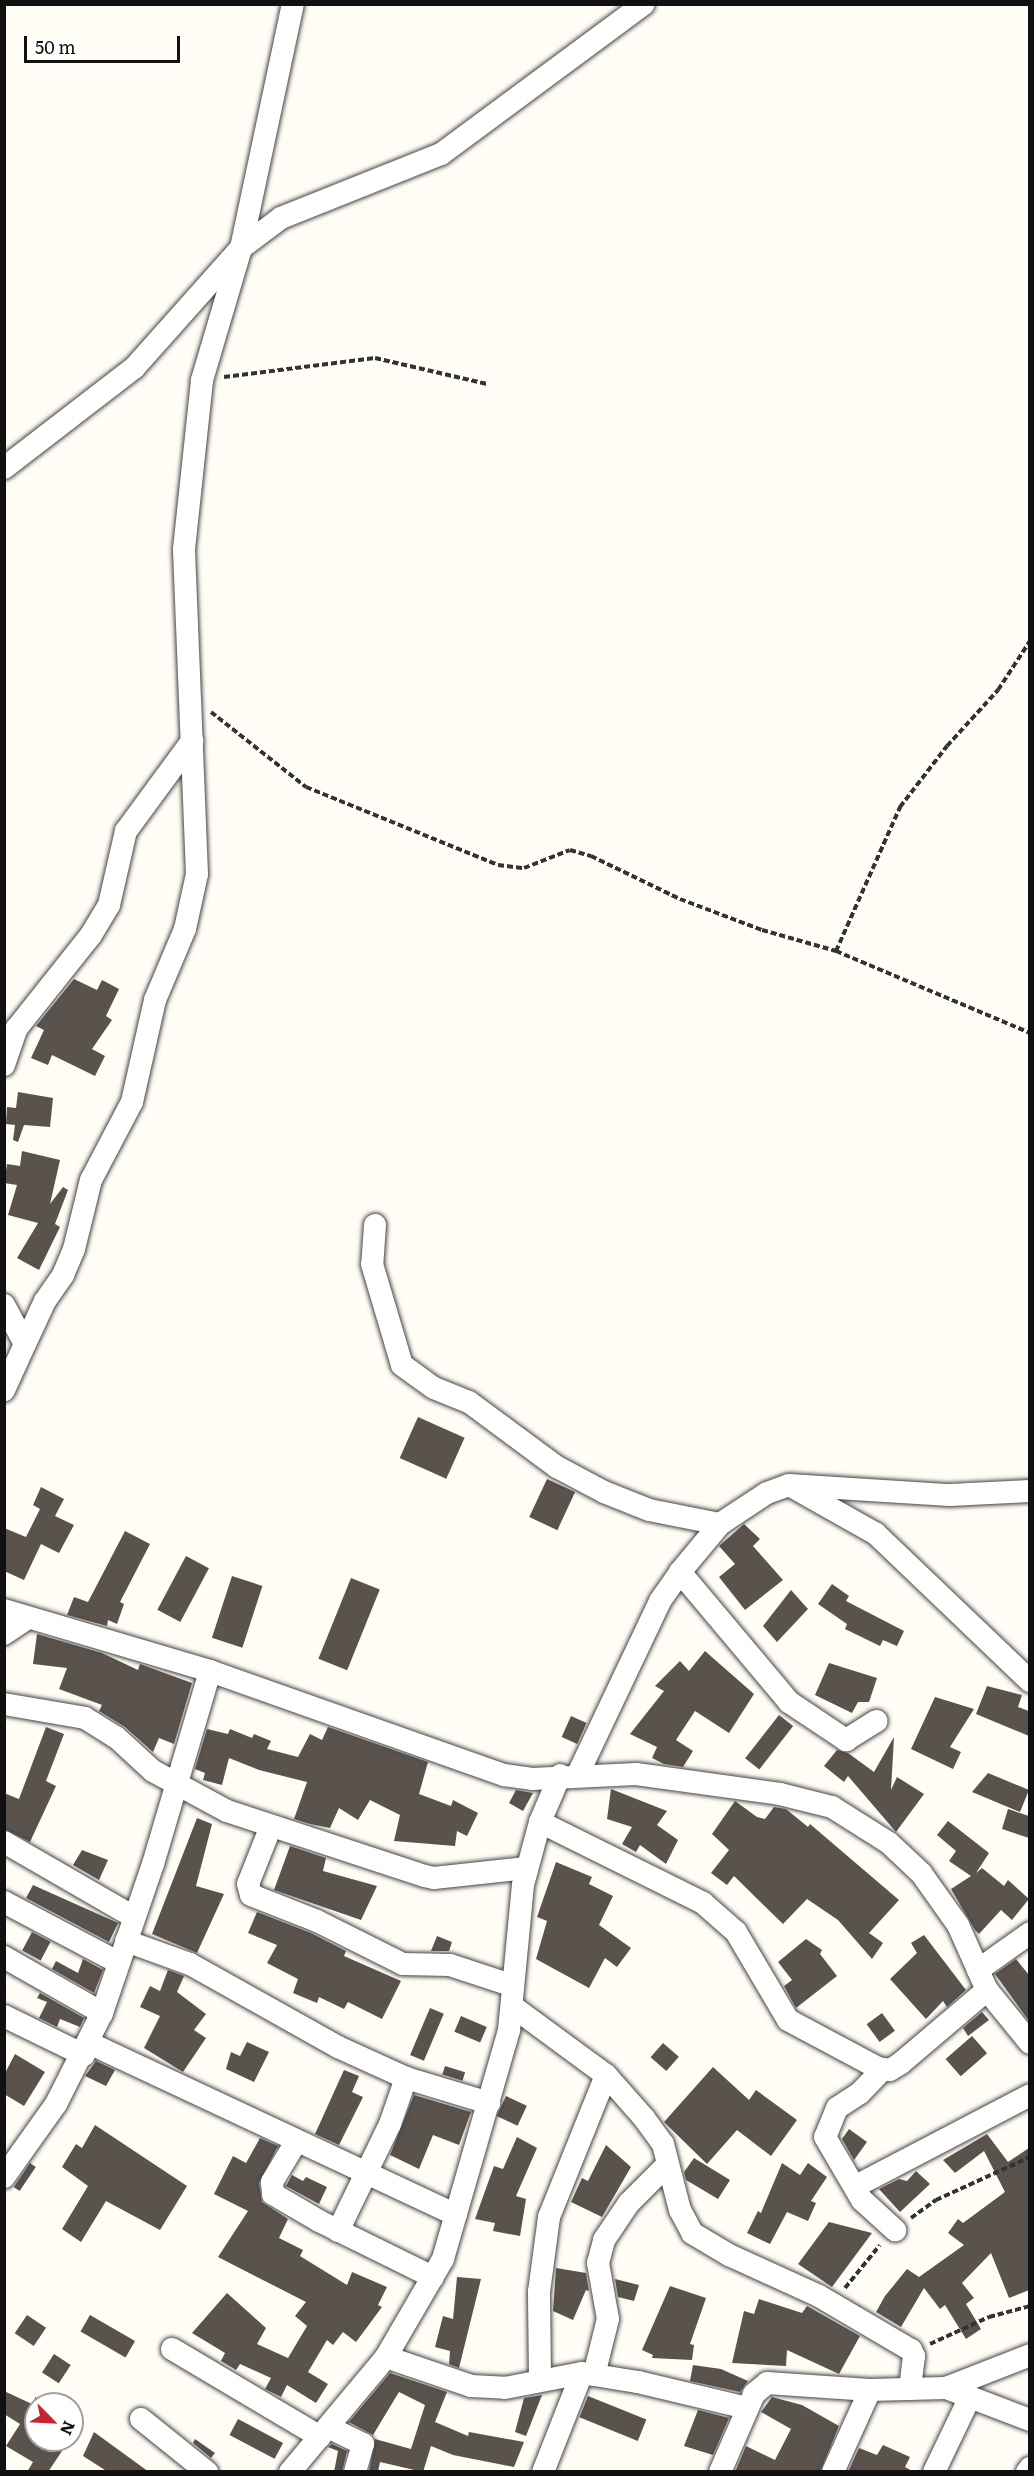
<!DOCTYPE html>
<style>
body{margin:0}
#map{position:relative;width:1034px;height:2476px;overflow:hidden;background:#fffdf5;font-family:Literata,serif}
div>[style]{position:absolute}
.building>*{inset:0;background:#5a524d;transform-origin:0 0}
.path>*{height:4px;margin-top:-2px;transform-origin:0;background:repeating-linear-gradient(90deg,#333 0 6px,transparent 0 9px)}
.roads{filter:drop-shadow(0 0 2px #444) drop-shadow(0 0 2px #444)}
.street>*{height:22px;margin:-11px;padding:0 11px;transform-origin:11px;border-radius:11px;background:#fff}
span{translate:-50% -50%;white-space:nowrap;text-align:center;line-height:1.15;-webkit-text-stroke:6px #fff;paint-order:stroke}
.frame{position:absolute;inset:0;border:6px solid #111;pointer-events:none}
.north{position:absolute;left:24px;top:2392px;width:60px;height:60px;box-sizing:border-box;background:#fff;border:2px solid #a0a0a0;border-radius:50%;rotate:114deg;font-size:16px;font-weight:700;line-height:24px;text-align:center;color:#111}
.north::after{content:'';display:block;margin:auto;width:21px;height:27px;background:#c4262e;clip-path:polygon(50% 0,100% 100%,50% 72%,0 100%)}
.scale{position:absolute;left:24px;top:36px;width:156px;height:27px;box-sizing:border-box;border:3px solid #111;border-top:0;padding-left:8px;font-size:18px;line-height:21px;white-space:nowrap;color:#111;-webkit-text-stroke:4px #fff;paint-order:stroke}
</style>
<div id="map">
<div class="building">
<i style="clip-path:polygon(74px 979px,97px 990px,102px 980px,119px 989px,106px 1016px,112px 1020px,92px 1049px,105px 1056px,95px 1076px,52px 1055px,48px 1065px,31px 1058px,44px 1030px,36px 1026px)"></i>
<i style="clip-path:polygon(18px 1092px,53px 1098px,50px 1127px,24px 1125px,18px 1142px,13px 1140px,15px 1125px,6px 1124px,7px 1107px,16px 1108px)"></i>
<i style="clip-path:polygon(22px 1151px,60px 1160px,50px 1204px,63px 1187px,68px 1190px,55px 1224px,60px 1227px,39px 1270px,17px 1258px,38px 1223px,8px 1215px,17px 1185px,4px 1183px,7px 1164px,20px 1166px)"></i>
<i style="left:418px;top:1417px;width:51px;height:45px;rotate:24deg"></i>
<i style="left:547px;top:1479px;width:31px;height:42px;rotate:25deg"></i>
<i style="clip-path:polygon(41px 1487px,64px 1499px,55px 1516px,74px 1525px,59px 1553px,41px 1544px,24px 1580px,4px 1571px,4px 1528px,26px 1537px,40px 1509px,33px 1505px)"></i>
<i style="clip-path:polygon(744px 1524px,760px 1539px,753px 1546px,783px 1580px,745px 1610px,719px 1577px,735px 1564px,719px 1546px)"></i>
<i style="clip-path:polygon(125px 1531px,150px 1544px,120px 1602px,124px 1604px,117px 1624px,108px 1620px,107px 1626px,67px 1615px,74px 1597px,88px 1602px)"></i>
<i style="left:186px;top:1556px;width:26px;height:61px;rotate:28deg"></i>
<i style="left:232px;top:1576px;width:32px;height:65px;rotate:18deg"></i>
<i style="left:351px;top:1578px;width:31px;height:87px;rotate:22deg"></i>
<i style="clip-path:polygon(832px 1584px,849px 1596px,846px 1601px,904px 1631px,897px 1646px,883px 1640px,880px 1646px,845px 1629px,847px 1624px,818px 1604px)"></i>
<i style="clip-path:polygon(791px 1590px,808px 1609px,777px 1642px,763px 1626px)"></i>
<i style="clip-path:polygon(37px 1634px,102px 1653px,138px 1670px,140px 1664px,192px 1683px,174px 1744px,159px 1738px,153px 1752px,125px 1727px,99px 1711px,102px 1705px,59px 1689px,67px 1668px,33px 1664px)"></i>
<i style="clip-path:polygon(705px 1651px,754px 1694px,729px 1733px,695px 1711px,676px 1740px,693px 1751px,683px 1767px,664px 1764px,652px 1758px,657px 1747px,630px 1734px,664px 1691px,655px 1686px,680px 1661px,689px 1671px)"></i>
<i style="clip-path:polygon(829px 1663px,877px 1678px,869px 1702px,858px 1702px,852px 1713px,815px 1695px)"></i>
<i style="clip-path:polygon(987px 1686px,1022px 1695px,1018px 1707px,1029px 1711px,1029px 1736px,976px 1714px)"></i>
<i style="clip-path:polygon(935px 1697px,974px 1709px,950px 1747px,961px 1752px,953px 1769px,911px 1749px)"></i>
<i style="left:779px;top:1715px;width:18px;height:55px;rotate:38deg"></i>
<i style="left:571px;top:1716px;width:17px;height:23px;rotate:24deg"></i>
<i style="clip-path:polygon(46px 1727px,64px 1734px,46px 1781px,56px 1786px,30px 1842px,4px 1829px,4px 1793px,19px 1799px)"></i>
<i style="clip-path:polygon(328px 1727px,428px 1762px,419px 1794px,451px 1806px,453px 1800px,478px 1813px,467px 1836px,457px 1831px,455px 1846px,394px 1841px,400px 1815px,370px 1800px,358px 1820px,339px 1808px,330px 1828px,310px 1824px,294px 1819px,307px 1782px,259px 1770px,229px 1758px,222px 1785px,203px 1780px,205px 1773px,195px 1769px,207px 1729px,228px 1734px,230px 1729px,252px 1738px,254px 1734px,271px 1741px,267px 1749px,298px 1757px,310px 1734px,322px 1740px)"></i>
<i style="clip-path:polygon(894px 1737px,891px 1790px,897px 1777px,924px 1794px,896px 1832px,848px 1776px,844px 1782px,824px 1766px,837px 1750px,848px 1753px,874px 1772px)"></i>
<i style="clip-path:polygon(988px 1773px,1029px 1790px,1020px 1812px,972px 1792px)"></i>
<i style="clip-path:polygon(611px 1789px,667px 1811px,657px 1825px,678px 1840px,666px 1864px,640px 1845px,636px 1852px,622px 1844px,632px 1827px,607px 1819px)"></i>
<i style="clip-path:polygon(516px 1790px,533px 1793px,523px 1811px,509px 1803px)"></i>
<i style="clip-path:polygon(735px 1801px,757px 1817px,765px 1819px,774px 1807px,786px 1809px,808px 1827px,810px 1824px,899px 1900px,869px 1933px,883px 1943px,872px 1959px,838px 1920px,807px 1899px,783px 1924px,734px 1876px,727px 1885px,711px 1873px,729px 1850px,712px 1834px)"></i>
<i style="clip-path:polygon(1008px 1809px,1029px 1816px,1029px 1838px,1002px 1829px)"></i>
<i style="clip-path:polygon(197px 1818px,212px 1824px,196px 1886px,224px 1894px,197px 1953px,152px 1934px)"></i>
<i style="clip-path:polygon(948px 1821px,989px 1853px,976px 1873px,982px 1868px,1004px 1886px,1008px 1880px,1029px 1899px,1012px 1920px,1001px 1910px,979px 1934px,975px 1930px,951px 1889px,971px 1876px,949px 1861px,956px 1851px,937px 1835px)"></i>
<i style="clip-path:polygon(290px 1846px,326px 1858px,323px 1871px,377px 1886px,361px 1920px,274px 1890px)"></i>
<i style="clip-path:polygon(82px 1850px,108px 1860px,99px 1880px,73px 1865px)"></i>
<i style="clip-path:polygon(556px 1862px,592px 1877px,589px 1884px,613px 1896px,599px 1925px,631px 1948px,617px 1967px,605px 1958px,589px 1988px,536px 1959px,547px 1921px,537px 1917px)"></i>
<i style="clip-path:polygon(33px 1885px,118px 1923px,109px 1942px,26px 1898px)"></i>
<i style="clip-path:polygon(257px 1912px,311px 1933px,346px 1951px,344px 1956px,401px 1981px,382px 2019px,348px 2002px,344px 2009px,319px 1997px,317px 2003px,293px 1993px,298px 1979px,267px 1963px,277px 1945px,248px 1933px)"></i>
<i style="left:32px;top:1932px;width:21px;height:21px;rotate:28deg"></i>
<i style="clip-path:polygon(924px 1935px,966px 1990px,947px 2007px,943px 2001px,926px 2019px,890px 1979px,917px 1953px,911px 1943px)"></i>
<i style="clip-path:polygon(437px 1936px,452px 1942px,449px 1951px,431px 1951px)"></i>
<i style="clip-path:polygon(806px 1939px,822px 1950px,820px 1954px,837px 1976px,796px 2008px,784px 1986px,792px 1980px,778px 1962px)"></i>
<i style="clip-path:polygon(83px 1959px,103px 1970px,94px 1993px,52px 1969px,56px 1961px,78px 1973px)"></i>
<i style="clip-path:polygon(1016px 1959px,1029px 1975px,1029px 2021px,995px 1974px)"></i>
<i style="clip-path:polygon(168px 1970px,184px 1976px,177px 1992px,206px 2014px,194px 2030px,206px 2038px,183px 2072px,144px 2048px,160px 2016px,140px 2007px,150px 1986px,160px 1991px)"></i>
<i style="clip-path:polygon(40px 1993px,84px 2018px,80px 2027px,60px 2019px,57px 2027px,39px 2018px,47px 2002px,37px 1998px)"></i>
<i style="left:430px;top:2008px;width:15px;height:51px;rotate:23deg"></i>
<i style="clip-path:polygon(982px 2012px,989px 2020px,968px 2036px,963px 2028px)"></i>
<i style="left:882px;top:2013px;width:22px;height:19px;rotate:54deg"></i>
<i style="left:461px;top:2016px;width:28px;height:17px;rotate:23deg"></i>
<i style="left:972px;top:2036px;width:23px;height:35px;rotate:49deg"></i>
<i style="clip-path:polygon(247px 2042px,269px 2052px,254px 2082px,226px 2069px,231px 2052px,240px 2056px)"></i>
<i style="left:663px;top:2043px;width:21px;height:19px;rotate:41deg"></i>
<i style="clip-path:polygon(15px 2054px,45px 2072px,24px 2106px,4px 2094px,4px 2075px)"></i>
<i style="clip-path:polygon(96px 2061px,115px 2070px,106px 2086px,85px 2076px)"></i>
<i style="left:445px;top:2066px;width:21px;height:9px;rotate:17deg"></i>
<i style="clip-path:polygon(713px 2067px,749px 2100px,756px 2090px,797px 2120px,771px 2156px,737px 2130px,707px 2164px,664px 2122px)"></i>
<i style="clip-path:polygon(344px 2070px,359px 2076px,352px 2092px,363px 2097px,339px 2145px,315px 2134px)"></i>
<i style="clip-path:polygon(414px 2095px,471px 2112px,459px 2145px,433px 2135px,419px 2169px,390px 2155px)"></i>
<i style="left:506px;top:2096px;width:23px;height:22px;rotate:25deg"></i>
<i style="clip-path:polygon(95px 2125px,187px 2186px,160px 2230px,106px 2201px,81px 2242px,62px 2229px,88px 2186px,62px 2167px,76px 2144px,82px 2148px)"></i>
<i style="clip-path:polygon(999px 2127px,987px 2134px,1008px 2162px,1029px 2148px,1029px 2290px,1009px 2298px,991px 2253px,962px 2283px,974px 2298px,966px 2304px,981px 2329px,966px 2339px,945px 2305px,940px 2309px,924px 2288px,901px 2327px,876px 2312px,885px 2296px,907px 2269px,919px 2277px,964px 2245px,948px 2233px,958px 2219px,963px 2223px,1005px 2192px,984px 2151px,955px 2173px,943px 2160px)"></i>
<i style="clip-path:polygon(849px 2129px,867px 2142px,854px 2160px,842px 2139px)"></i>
<i style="clip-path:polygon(517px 2137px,537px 2148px,516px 2196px,526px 2199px,520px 2236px,493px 2231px,495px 2223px,475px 2219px,494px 2166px,503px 2169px)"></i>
<i style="clip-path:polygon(260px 2138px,278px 2146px,259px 2183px,262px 2202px,288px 2219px,279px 2238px,303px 2250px,300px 2256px,347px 2285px,352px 2272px,387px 2287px,378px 2305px,382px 2307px,356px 2342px,343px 2332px,333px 2345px,327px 2340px,308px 2372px,328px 2384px,316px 2403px,287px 2385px,281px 2397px,265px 2389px,271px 2378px,240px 2364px,236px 2370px,221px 2361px,225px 2353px,192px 2333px,227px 2293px,266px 2328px,257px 2344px,288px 2358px,307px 2326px,295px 2316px,306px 2302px,218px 2257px,248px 2211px,214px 2194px,233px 2156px,246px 2163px)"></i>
<i style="clip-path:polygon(606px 2145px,631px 2167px,602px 2217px,571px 2202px,582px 2178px,588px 2181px)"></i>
<i style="clip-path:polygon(694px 2158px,730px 2180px,718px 2199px,686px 2180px,684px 2172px)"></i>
<i style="left:30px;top:2163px;width:7px;height:29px;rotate:34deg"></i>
<i style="clip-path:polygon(782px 2163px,800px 2175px,808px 2163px,827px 2177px,811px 2201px,816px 2203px,808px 2221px,787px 2212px,770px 2244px,747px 2233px,758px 2211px,761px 2213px)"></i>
<i style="clip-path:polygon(916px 2171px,930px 2184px,900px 2212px,879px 2189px,899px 2179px,907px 2181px)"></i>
<i style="clip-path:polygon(292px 2175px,303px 2181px,306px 2177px,327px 2187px,319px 2204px,286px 2186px)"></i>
<i style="clip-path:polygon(829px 2222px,872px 2233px,832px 2287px,798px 2264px)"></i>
<i style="clip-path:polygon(556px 2268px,586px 2273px,589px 2291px,586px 2290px,573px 2320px,553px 2311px)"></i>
<i style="clip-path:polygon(457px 2277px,481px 2279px,459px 2368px,449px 2364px,450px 2351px,435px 2347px,443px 2316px,453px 2319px)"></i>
<i style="clip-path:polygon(615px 2279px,639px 2285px,634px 2301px,618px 2297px)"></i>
<i style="clip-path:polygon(670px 2286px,706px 2298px,690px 2344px,694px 2345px,692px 2360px,652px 2358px,653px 2355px,642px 2350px)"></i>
<i style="clip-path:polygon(759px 2299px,802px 2313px,807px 2306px,860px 2336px,839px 2374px,787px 2350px,786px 2366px,732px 2363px,744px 2311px,754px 2314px)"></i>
<i style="left:27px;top:2315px;width:23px;height:22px;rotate:34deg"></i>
<i style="left:90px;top:2315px;width:52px;height:19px;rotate:30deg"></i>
<i style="left:54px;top:2354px;width:20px;height:22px;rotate:33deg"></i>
<i style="clip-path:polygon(693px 2365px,721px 2369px,748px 2381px,740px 2392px,690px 2381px)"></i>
<i style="clip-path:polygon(390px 2373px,447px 2392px,435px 2422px,468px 2436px,469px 2432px,524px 2442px,514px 2467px,453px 2455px,431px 2446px,423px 2472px,380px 2462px,378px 2472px,369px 2472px,375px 2439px,411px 2449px,425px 2405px,399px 2392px,373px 2435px,349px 2422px)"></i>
<i style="clip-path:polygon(4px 2391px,32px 2404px,36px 2396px,36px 2440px,46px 2440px,62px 2451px,48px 2472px,27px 2472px,33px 2462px,6px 2446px,20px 2424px,4px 2414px)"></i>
<i style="clip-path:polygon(542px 2395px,526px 2436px,515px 2432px,524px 2398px)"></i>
<i style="left:588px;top:2396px;width:63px;height:23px;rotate:22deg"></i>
<i style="clip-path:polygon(772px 2397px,802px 2405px,839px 2426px,820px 2472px,735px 2472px,746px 2446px,775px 2460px,791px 2429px,761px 2412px)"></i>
<i style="clip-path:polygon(698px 2410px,729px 2418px,713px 2455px,684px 2446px)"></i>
<i style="left:238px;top:2419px;width:51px;height:18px;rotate:28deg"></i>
<i style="clip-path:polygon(94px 2432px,149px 2472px,108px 2472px,83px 2456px)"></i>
<i style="clip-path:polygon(195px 2439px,215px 2453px,211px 2458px,193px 2443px)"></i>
<i style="clip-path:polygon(332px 2444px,347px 2451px,342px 2472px,334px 2472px,338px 2451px,328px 2447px)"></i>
<i style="clip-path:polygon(883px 2445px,910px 2457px,905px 2467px,914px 2472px,848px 2472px,859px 2448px,877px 2455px)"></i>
</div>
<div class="path">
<i style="left:224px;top:377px;width:152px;rotate:-7.2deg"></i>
<i style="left:375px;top:358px;width:115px;rotate:13.1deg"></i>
<i style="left:211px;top:712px;width:121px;rotate:38.3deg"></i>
<i style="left:306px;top:787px;width:207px;rotate:22.1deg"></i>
<i style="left:498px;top:865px;width:26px;rotate:7deg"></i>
<i style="left:524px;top:868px;width:49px;rotate:-21.4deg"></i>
<i style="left:570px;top:850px;width:22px;rotate:16deg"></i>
<i style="left:591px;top:856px;width:99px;rotate:25.8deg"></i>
<i style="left:680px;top:899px;width:88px;rotate:20.7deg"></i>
<i style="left:762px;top:930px;width:77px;rotate:15.8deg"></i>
<i style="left:836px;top:951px;width:211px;rotate:22.9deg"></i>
<i style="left:836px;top:951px;width:158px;rotate:-66deg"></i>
<i style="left:900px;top:807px;width:77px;rotate:-52.4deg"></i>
<i style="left:947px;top:746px;width:76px;rotate:-47.7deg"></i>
<i style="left:998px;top:690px;width:59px;rotate:-56.9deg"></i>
<i style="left:911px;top:2218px;width:31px;rotate:-36deg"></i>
<i style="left:936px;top:2200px;width:103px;rotate:-24.6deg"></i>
<i style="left:845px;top:2288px;width:55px;rotate:-50.9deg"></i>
<i style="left:930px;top:2344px;width:65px;rotate:-24.6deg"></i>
<i style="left:989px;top:2317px;width:42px;rotate:-15deg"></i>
</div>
<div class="roads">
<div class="street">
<i style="left:4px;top:468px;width:164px;rotate:-37.6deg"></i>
<i style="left:134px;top:368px;width:161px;rotate:-48.3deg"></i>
<i style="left:241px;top:248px;width:50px;rotate:-36.9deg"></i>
<i style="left:281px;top:218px;width:172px;rotate:-21.8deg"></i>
<i style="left:441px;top:154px;width:252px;rotate:-36.5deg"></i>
<i style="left:4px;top:1065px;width:39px;rotate:-71deg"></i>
<i style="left:17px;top:1028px;width:119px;rotate:-51.5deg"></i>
<i style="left:91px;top:935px;width:35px;rotate:-59deg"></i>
<i style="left:109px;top:905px;width:76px;rotate:-77.1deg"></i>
<i style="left:126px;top:831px;width:112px;rotate:-53.7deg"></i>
<i style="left:375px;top:1225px;width:39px;rotate:94deg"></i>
<i style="left:372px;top:1264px;width:105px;rotate:73.5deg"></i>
<i style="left:402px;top:1365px;width:39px;rotate:36deg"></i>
<i style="left:434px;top:1388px;width:38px;rotate:22deg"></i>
<i style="left:469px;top:1402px;width:109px;rotate:36.5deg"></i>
<i style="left:557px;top:1467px;width:53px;rotate:28deg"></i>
<i style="left:604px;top:1492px;width:48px;rotate:21.8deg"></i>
<i style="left:649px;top:1510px;width:72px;rotate:11.2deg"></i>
<i style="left:4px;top:1305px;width:44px;rotate:61.7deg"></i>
<i style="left:25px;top:1344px;width:51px;rotate:114.5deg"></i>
<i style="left:25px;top:1344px;width:47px;rotate:-65.1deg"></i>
<i style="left:45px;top:1301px;width:32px;rotate:-55deg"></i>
<i style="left:63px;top:1275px;width:28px;rotate:-67deg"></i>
<i style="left:74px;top:1249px;width:71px;rotate:-76.2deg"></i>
<i style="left:91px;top:1180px;width:88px;rotate:-62.3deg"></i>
<i style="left:132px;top:1102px;width:105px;rotate:-77.3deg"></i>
<i style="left:155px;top:1000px;width:77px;rotate:-67.1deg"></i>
<i style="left:185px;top:929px;width:56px;rotate:-77.7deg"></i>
<i style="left:197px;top:874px;width:325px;rotate:-92.3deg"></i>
<i style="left:184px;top:549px;width:170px;rotate:-83.9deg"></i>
<i style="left:202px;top:380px;width:138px;rotate:-73.5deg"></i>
<i style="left:241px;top:248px;width:249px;rotate:-78deg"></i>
<i style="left:793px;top:1487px;width:95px;rotate:29.5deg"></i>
<i style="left:876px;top:1534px;width:213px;rotate:43.7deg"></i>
<i style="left:680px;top:1572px;width:170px;rotate:50deg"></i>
<i style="left:789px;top:1702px;width:69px;rotate:33.7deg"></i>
<i style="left:846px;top:1740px;width:36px;rotate:-32deg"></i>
<i style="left:4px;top:1610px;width:215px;rotate:16.5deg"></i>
<i style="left:210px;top:1671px;width:312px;rotate:19.5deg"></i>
<i style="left:504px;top:1775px;width:28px;rotate:8deg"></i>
<i style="left:532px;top:1779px;width:104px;rotate:-2.8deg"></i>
<i style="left:636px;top:1774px;width:145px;rotate:7.9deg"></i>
<i style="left:780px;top:1794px;width:54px;rotate:14deg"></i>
<i style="left:832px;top:1807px;width:67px;rotate:32.3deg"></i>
<i style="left:889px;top:1843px;width:44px;rotate:43.2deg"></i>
<i style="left:921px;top:1873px;width:64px;rotate:54.6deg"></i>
<i style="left:958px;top:1925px;width:71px;rotate:66deg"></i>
<i style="left:987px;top:1990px;width:68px;rotate:50.9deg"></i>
<i style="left:4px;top:1634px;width:27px;rotate:-34deg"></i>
<i style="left:4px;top:1704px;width:82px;rotate:9.8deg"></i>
<i style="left:85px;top:1718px;width:36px;rotate:32deg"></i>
<i style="left:116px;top:1737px;width:50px;rotate:42.6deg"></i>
<i style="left:153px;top:1771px;width:84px;rotate:28.4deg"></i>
<i style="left:227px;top:1811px;width:208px;rotate:18.2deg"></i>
<i style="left:425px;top:1876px;width:9px;rotate:13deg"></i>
<i style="left:434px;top:1878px;width:93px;rotate:-6.2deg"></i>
<i style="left:578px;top:1774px;width:191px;rotate:-64.6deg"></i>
<i style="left:660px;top:1601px;width:35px;rotate:-55deg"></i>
<i style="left:680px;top:1572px;width:62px;rotate:-50.2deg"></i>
<i style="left:720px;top:1524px;width:56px;rotate:-33.4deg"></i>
<i style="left:767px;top:1493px;width:23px;rotate:-20deg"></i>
<i style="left:789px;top:1485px;width:161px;rotate:3.6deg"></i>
<i style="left:950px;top:1495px;width:80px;rotate:-2.9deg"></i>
<i style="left:540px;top:1822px;width:182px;rotate:26.4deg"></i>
<i style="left:703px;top:1903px;width:44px;rotate:41.3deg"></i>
<i style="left:736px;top:1932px;width:102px;rotate:59.4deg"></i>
<i style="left:788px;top:2020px;width:102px;rotate:28.1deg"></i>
<i style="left:878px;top:2068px;width:12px;rotate:9deg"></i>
<i style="left:890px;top:2070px;width:13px;rotate:-32deg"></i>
<i style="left:901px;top:2063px;width:113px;rotate:-40.3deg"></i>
<i style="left:271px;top:1826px;width:62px;rotate:111.6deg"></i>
<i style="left:248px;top:1884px;width:11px;rotate:75deg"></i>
<i style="left:251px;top:1895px;width:71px;rotate:21.5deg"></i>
<i style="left:317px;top:1921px;width:96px;rotate:26.6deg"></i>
<i style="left:403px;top:1964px;width:47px;rotate:1.2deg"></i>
<i style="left:450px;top:1965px;width:64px;rotate:18.2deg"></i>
<i style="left:4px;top:1842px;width:150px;rotate:30deg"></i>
<i style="left:4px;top:1902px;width:130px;rotate:27.9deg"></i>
<i style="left:126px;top:1941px;width:68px;rotate:19.8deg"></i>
<i style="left:190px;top:1964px;width:170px;rotate:29.3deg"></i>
<i style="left:338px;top:2047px;width:75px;rotate:24.5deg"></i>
<i style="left:406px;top:2078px;width:87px;rotate:16.8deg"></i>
<i style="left:4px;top:1957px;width:113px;rotate:29.7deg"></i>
<i style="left:978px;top:1970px;width:64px;rotate:-35.4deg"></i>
<i style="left:512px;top:2006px;width:117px;rotate:36.3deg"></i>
<i style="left:606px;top:2075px;width:57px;rotate:48.5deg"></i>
<i style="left:644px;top:2118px;width:32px;rotate:54deg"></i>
<i style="left:663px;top:2144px;width:68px;rotate:75.6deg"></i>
<i style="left:680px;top:2210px;width:26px;rotate:62deg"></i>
<i style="left:692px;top:2233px;width:43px;rotate:30.7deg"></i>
<i style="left:729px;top:2255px;width:99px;rotate:24.5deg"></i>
<i style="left:819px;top:2296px;width:107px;rotate:30.4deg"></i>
<i style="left:911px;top:2350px;width:7px;rotate:63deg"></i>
<i style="left:914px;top:2356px;width:31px;rotate:97deg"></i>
<i style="left:4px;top:2016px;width:89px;rotate:26deg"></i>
<i style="left:89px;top:2043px;width:405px;rotate:25.1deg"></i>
<i style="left:882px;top:2070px;width:32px;rotate:134deg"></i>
<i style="left:860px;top:2093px;width:27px;rotate:147deg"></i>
<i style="left:837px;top:2108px;width:31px;rotate:112deg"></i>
<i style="left:825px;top:2137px;width:73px;rotate:59.6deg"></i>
<i style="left:862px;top:2200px;width:45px;rotate:42.3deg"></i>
<i style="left:296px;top:2142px;width:47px;rotate:121deg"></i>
<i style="left:272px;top:2182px;width:12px;rotate:85deg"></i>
<i style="left:273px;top:2194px;width:53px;rotate:30.4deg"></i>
<i style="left:319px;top:2221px;width:127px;rotate:26.2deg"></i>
<i style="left:4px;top:2177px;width:90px;rotate:-54.5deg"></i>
<i style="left:56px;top:2104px;width:102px;rotate:-63.2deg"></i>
<i style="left:102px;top:2013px;width:157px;rotate:-71.1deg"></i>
<i style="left:153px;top:1864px;width:201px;rotate:-73.5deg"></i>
<i style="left:856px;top:2186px;width:196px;rotate:-27.6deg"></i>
<i style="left:338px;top:2231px;width:119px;rotate:-64.1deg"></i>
<i style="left:390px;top:2124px;width:49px;rotate:-70.8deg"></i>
<i style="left:172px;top:2349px;width:172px;rotate:30.7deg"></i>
<i style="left:386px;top:2357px;width:90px;rotate:18.8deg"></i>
<i style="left:471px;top:2386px;width:34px;rotate:3deg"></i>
<i style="left:505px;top:2388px;width:78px;rotate:-11deg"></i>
<i style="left:582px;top:2373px;width:57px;rotate:9.1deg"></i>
<i style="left:638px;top:2382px;width:112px;rotate:13.4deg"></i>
<i style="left:594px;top:2375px;width:58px;rotate:-76deg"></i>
<i style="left:608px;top:2319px;width:57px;rotate:-100.1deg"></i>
<i style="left:598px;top:2263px;width:24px;rotate:-75deg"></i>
<i style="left:604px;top:2240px;width:45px;rotate:-56deg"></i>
<i style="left:629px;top:2203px;width:54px;rotate:-45deg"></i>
<i style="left:540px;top:2378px;width:86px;rotate:-90.7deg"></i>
<i style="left:539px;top:2292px;width:76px;rotate:-82.4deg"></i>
<i style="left:549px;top:2217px;width:153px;rotate:-68.1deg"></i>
<i style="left:946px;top:2388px;width:90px;rotate:20.9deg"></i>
<i style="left:141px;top:2419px;width:85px;rotate:38.8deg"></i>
<i style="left:328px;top:2427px;width:39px;rotate:26deg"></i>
<i style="left:363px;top:2444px;width:29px;rotate:106deg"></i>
<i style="left:290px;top:2472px;width:150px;rotate:-50.1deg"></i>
<i style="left:386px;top:2357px;width:113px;rotate:-59.8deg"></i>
<i style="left:443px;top:2259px;width:238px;rotate:-73.9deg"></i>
<i style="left:509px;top:2030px;width:146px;rotate:-84.5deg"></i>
<i style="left:523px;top:1885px;width:65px;rotate:-74.9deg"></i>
<i style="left:540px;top:1822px;width:51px;rotate:-66.9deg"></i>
<i style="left:543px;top:2472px;width:106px;rotate:-68.5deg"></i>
<i style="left:720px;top:2472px;width:85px;rotate:-66.4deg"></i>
<i style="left:754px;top:2394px;width:17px;rotate:-40deg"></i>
<i style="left:767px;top:2383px;width:103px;rotate:3.9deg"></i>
<i style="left:870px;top:2390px;width:76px;rotate:-1.5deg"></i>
<i style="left:946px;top:2388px;width:90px;rotate:-21.4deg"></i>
<i style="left:833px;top:2472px;width:90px;rotate:-65.7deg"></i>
<i style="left:934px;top:2472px;width:83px;rotate:-64.4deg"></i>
<i style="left:1027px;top:2472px;width:5px;rotate:-53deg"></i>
</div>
</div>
<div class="frame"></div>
<div class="north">N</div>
<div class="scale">50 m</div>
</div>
